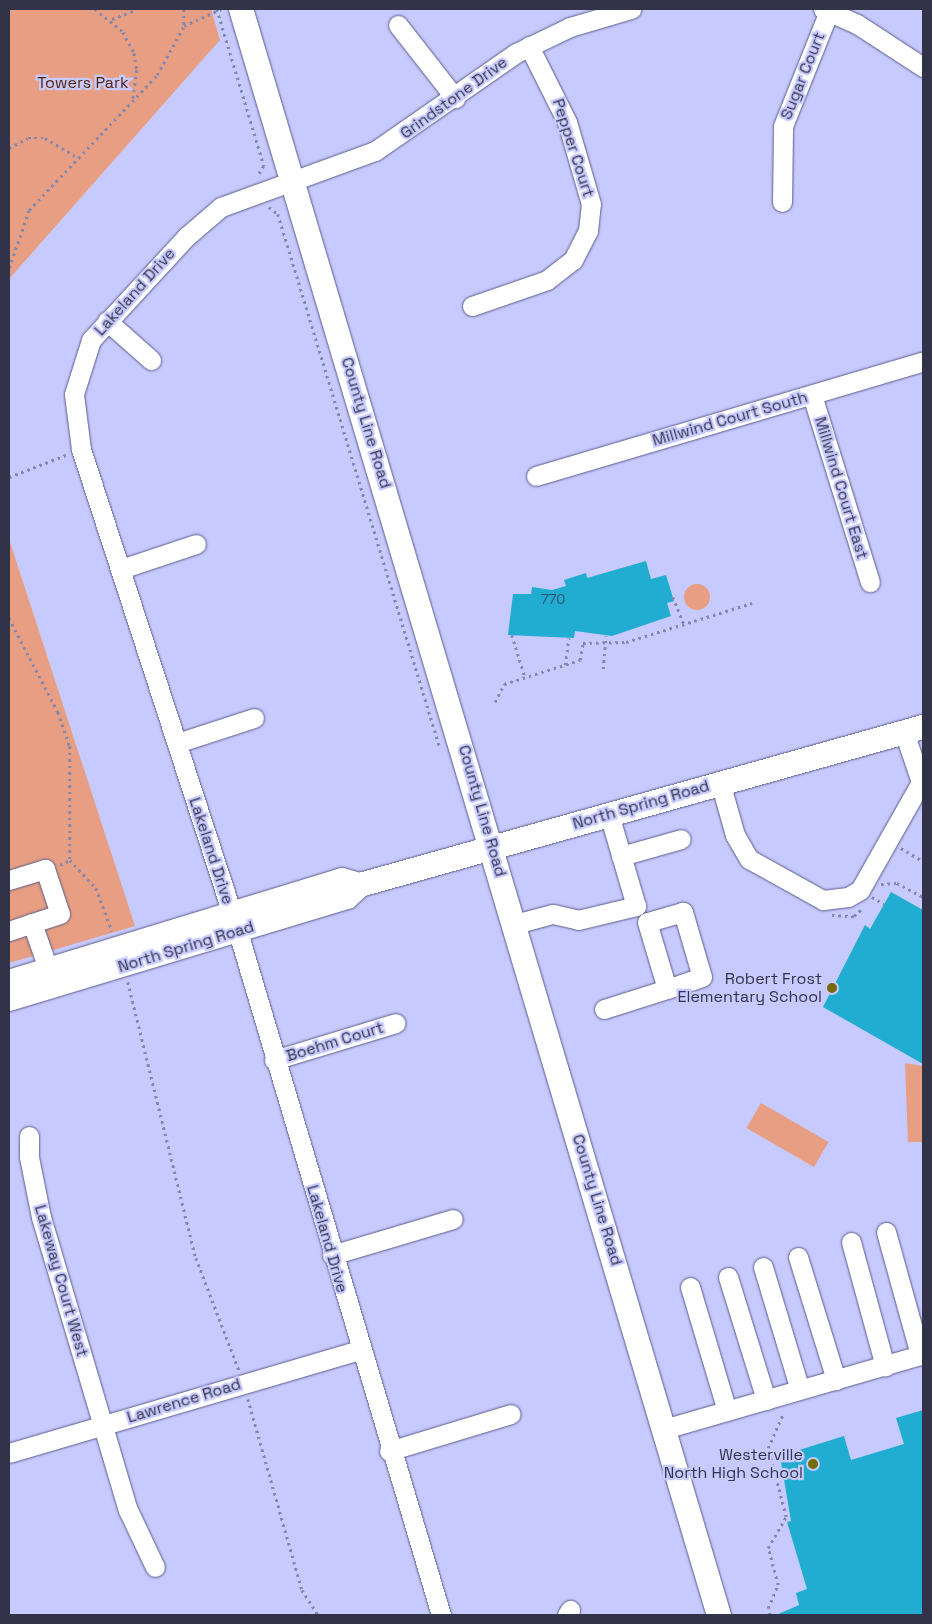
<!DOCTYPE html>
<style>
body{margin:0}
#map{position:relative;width:932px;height:1624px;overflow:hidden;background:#c7cafe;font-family:"Space Grotesk",sans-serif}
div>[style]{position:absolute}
.green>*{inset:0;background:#e79e82;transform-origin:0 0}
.round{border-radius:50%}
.building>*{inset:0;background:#21acd2}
.path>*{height:2.5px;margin-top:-1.25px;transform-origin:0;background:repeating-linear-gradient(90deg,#8587ad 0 2.5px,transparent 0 6.5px)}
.roads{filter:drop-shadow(0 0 1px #5b5c8a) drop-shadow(0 0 1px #5b5c8a)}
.minor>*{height:19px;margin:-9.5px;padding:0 9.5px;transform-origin:9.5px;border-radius:9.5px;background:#fff}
.major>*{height:24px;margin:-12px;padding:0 12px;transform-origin:12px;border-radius:12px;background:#fff}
.dots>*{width:14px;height:14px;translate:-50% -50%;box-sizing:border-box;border:2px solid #c7cafe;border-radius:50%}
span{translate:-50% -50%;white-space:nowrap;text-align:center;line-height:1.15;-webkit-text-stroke:4.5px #c7cafe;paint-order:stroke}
.number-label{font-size:14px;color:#2e516a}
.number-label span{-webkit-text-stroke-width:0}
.street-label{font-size:16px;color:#323348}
.park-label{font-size:16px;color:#561e03}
.poi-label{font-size:16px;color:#323348}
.right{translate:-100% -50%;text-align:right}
.frame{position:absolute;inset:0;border:10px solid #323348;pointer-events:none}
</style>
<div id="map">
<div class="green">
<i style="clip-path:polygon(9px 9px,211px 9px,220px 40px,9px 279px)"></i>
<i style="clip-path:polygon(9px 539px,135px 926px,9px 963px)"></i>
<i class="round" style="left:684px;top:584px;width:26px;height:26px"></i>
<i style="clip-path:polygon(905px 1063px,923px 1066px,923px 1142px,908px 1142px)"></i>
<i style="left:761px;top:1103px;width:78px;height:29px;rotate:30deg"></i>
</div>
<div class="building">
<i style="clip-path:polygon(646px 561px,651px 579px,666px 575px,674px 601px,667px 603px,671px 616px,612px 636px,575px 631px,574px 638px,508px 635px,513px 594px,531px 594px,532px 587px,552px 590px,566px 586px,564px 580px,586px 573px,587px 578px)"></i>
<i style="clip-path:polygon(891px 892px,923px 910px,923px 1064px,823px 1007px,865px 925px,870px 929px)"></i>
<i style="clip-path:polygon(923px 1410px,923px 1615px,776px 1615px,799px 1605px,796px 1593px,807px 1589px,787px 1522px,791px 1521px,780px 1456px,844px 1436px,851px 1460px,904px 1444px,896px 1418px)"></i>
</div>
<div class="path">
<i style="left:95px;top:9px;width:36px;rotate:39deg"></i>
<i style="left:123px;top:32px;width:24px;rotate:62deg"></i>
<i style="left:134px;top:53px;width:17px;rotate:80deg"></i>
<i style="left:137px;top:70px;width:29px;rotate:98deg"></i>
<i style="left:184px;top:9px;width:17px;rotate:90deg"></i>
<i style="left:217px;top:9px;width:164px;rotate:73.3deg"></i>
<i style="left:264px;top:166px;width:13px;rotate:122deg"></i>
<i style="left:112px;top:19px;width:25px;rotate:-21deg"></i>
<i style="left:9px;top:148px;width:21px;rotate:-28deg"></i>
<i style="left:28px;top:138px;width:17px"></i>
<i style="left:45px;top:138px;width:39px;rotate:31deg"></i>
<i style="left:269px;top:207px;width:11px;rotate:38deg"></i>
<i style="left:278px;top:214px;width:558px;rotate:73.12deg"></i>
<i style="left:9px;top:268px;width:61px;rotate:-71deg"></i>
<i style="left:29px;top:210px;width:186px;rotate:-46.5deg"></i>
<i style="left:157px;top:75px;width:56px;rotate:-61.1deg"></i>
<i style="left:184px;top:26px;width:41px;rotate:-24.7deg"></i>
<i style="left:9px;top:477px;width:61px;rotate:-21.1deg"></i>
<i style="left:673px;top:597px;width:29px;rotate:68deg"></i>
<i style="left:9px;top:618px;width:106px;rotate:62.5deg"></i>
<i style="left:58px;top:712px;width:36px;rotate:71deg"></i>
<i style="left:70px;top:746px;width:114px;rotate:90deg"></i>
<i style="left:70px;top:860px;width:38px;rotate:47deg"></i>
<i style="left:96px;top:888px;width:46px;rotate:69.6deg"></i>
<i style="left:512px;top:635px;width:44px;rotate:72.8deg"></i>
<i style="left:565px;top:665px;width:27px;rotate:-82deg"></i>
<i style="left:603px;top:669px;width:33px;rotate:-85deg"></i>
<i style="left:495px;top:702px;width:20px;rotate:-63deg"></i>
<i style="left:504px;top:684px;width:80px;rotate:-17.5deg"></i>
<i style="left:580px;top:660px;width:17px;rotate:-80deg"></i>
<i style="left:583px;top:643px;width:43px;rotate:-1.3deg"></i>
<i style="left:626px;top:642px;width:132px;rotate:-17.2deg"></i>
<i style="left:901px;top:848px;width:26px;rotate:31deg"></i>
<i style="left:60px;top:865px;width:11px;rotate:-27deg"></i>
<i style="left:881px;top:884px;width:16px;rotate:-4deg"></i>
<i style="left:897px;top:883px;width:30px;rotate:28deg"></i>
<i style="left:872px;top:897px;width:14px;rotate:30deg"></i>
<i style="left:832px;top:915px;width:22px;rotate:3deg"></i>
<i style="left:854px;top:916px;width:12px;rotate:-42deg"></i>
<i style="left:128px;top:982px;width:284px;rotate:76.2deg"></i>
<i style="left:196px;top:1258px;width:120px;rotate:69deg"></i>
<i style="left:248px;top:1399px;width:198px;rotate:74.2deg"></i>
<i style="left:302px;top:1590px;width:30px;rotate:57deg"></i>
<i style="left:770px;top:1615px;width:7px;rotate:-106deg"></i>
<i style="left:768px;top:1608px;width:25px;rotate:-67deg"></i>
<i style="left:778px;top:1585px;width:38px;rotate:-105deg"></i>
<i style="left:768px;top:1548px;width:36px;rotate:-60deg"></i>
<i style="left:786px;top:1517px;width:71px;rotate:-104.6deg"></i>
<i style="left:768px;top:1448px;width:39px;rotate:-66deg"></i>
</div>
<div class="roads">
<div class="minor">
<i style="left:823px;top:9px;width:37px;rotate:24deg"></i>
<i style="left:857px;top:24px;width:79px;rotate:33.1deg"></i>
<i style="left:398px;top:25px;width:93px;rotate:52deg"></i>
<i style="left:782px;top:202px;width:76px;rotate:-89.2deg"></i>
<i style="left:783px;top:126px;width:124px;rotate:-68.2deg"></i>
<i style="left:472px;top:306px;width:79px;rotate:-19.1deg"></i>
<i style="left:547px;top:280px;width:33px;rotate:-38deg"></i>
<i style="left:573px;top:260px;width:33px;rotate:-63deg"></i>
<i style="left:588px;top:231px;width:27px;rotate:-84deg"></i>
<i style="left:591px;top:204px;width:85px;rotate:-106.3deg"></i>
<i style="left:567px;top:122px;width:85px;rotate:-116.6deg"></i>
<i style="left:107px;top:321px;width:59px;rotate:41.6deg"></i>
<i style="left:812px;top:395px;width:196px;rotate:72.8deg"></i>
<i style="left:536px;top:476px;width:404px;rotate:-16.5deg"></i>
<i style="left:121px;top:569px;width:79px;rotate:-18.4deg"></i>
<i style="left:177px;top:743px;width:81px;rotate:-18deg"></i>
<i style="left:720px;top:782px;width:55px;rotate:74.2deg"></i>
<i style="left:735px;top:835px;width:28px;rotate:60deg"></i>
<i style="left:749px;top:859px;width:85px;rotate:29deg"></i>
<i style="left:823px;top:900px;width:25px;rotate:-7deg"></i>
<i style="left:848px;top:897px;width:14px;rotate:-30deg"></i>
<i style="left:860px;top:890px;width:124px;rotate:-60.5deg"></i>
<i style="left:921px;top:782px;width:53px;rotate:-108.8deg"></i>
<i style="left:621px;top:856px;width:62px;rotate:-15.8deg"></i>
<i style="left:9px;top:880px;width:38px;rotate:-17deg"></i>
<i style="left:45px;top:869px;width:47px;rotate:71.6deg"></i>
<i style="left:60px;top:914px;width:29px;rotate:162deg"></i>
<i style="left:515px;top:924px;width:39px;rotate:-15deg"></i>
<i style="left:553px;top:914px;width:26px;rotate:13deg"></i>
<i style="left:578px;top:920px;width:60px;rotate:-13.6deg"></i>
<i style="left:636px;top:906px;width:96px;rotate:-106.4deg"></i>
<i style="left:9px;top:931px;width:24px;rotate:-19deg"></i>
<i style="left:32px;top:923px;width:64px;rotate:70.7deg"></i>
<i style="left:604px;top:1009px;width:66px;rotate:-17.6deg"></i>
<i style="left:667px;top:989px;width:37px;rotate:-19deg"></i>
<i style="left:702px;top:977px;width:68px;rotate:-106.3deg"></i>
<i style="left:683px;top:912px;width:37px;rotate:164deg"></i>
<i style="left:647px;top:922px;width:70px;rotate:73.4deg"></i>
<i style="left:274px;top:1060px;width:127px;rotate:-16.9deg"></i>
<i style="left:29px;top:1136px;width:21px;rotate:90deg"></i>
<i style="left:29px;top:1157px;width:61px;rotate:78.7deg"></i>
<i style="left:41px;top:1217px;width:306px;rotate:73.5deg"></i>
<i style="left:128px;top:1510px;width:63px;rotate:64.7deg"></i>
<i style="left:886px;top:1232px;width:128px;rotate:74.5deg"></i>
<i style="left:851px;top:1242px;width:129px;rotate:74.7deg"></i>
<i style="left:332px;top:1255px;width:126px;rotate:-16.6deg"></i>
<i style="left:798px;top:1257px;width:129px;rotate:72.8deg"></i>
<i style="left:763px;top:1267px;width:128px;rotate:73.3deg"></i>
<i style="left:728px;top:1277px;width:129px;rotate:72.8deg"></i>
<i style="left:690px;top:1287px;width:129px;rotate:73.4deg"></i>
<i style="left:664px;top:1429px;width:270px;rotate:-16.1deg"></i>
<i style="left:389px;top:1451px;width:127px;rotate:-16.9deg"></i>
<i style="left:9px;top:1453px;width:365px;rotate:-16.4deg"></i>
<i style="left:441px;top:1615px;width:713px;rotate:-106.55deg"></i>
<i style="left:238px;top:932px;width:508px;rotate:-108.01deg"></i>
<i style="left:81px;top:449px;width:55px;rotate:-97.3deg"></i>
<i style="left:74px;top:394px;width:57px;rotate:-72.5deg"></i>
<i style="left:91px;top:340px;width:140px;rotate:-47.3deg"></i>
<i style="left:186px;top:237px;width:46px;rotate:-40.6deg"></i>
<i style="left:221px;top:207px;width:164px;rotate:-20deg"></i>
<i style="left:375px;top:151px;width:172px;rotate:-34.8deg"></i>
<i style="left:516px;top:53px;width:60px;rotate:-25.7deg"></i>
<i style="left:570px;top:27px;width:64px;rotate:-16.4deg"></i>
<i style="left:567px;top:1615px;width:6px;rotate:-59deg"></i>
</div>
<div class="major">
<i style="left:241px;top:9px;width:1676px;rotate:73.43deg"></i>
<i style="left:9px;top:982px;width:348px;rotate:-17deg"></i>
<i style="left:342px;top:880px;width:19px;rotate:16deg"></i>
<i style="left:9px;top:999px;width:353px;rotate:-16.8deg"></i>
<i style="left:347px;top:897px;width:18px;rotate:-43deg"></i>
<i style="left:360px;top:885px;width:585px;rotate:-15.68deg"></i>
</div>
</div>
<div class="dots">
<i style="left:832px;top:988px;background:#756a03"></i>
<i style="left:813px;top:1464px;background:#756a03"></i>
</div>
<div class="number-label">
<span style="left:553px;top:599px">770</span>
</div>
<div class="street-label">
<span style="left:803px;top:76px;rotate:-68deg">Sugar Court</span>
<span style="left:454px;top:98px;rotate:-36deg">Grindstone Drive</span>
<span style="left:573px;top:148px;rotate:72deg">Pepper Court</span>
<span style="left:135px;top:292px;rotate:-48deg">Lakeland Drive</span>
<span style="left:730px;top:419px;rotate:-16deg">Millwind Court South</span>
<span style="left:366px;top:423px;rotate:73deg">County Line Road</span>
<span style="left:841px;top:488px;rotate:73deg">Millwind Court East</span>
<span style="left:641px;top:805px;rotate:-16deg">North Spring Road</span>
<span style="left:482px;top:811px;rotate:74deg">County Line Road</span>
<span style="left:211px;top:851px;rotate:72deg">Lakeland Drive</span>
<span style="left:186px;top:947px;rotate:-17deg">North Spring Road</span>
<span style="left:335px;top:1042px;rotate:-17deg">Boehm Court</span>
<span style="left:597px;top:1200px;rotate:73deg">County Line Road</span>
<span style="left:327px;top:1239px;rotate:74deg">Lakeland Drive</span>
<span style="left:61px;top:1281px;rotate:74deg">Lakeway Court West</span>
<span style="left:184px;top:1401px;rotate:-17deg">Lawrence Road</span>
</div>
<div class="park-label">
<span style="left:83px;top:83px">Towers Park</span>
</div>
<div class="poi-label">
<span class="right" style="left:822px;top:988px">Robert Frost<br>Elementary School</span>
<span class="right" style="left:803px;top:1464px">Westerville<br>North High School</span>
</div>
<div class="frame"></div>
</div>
